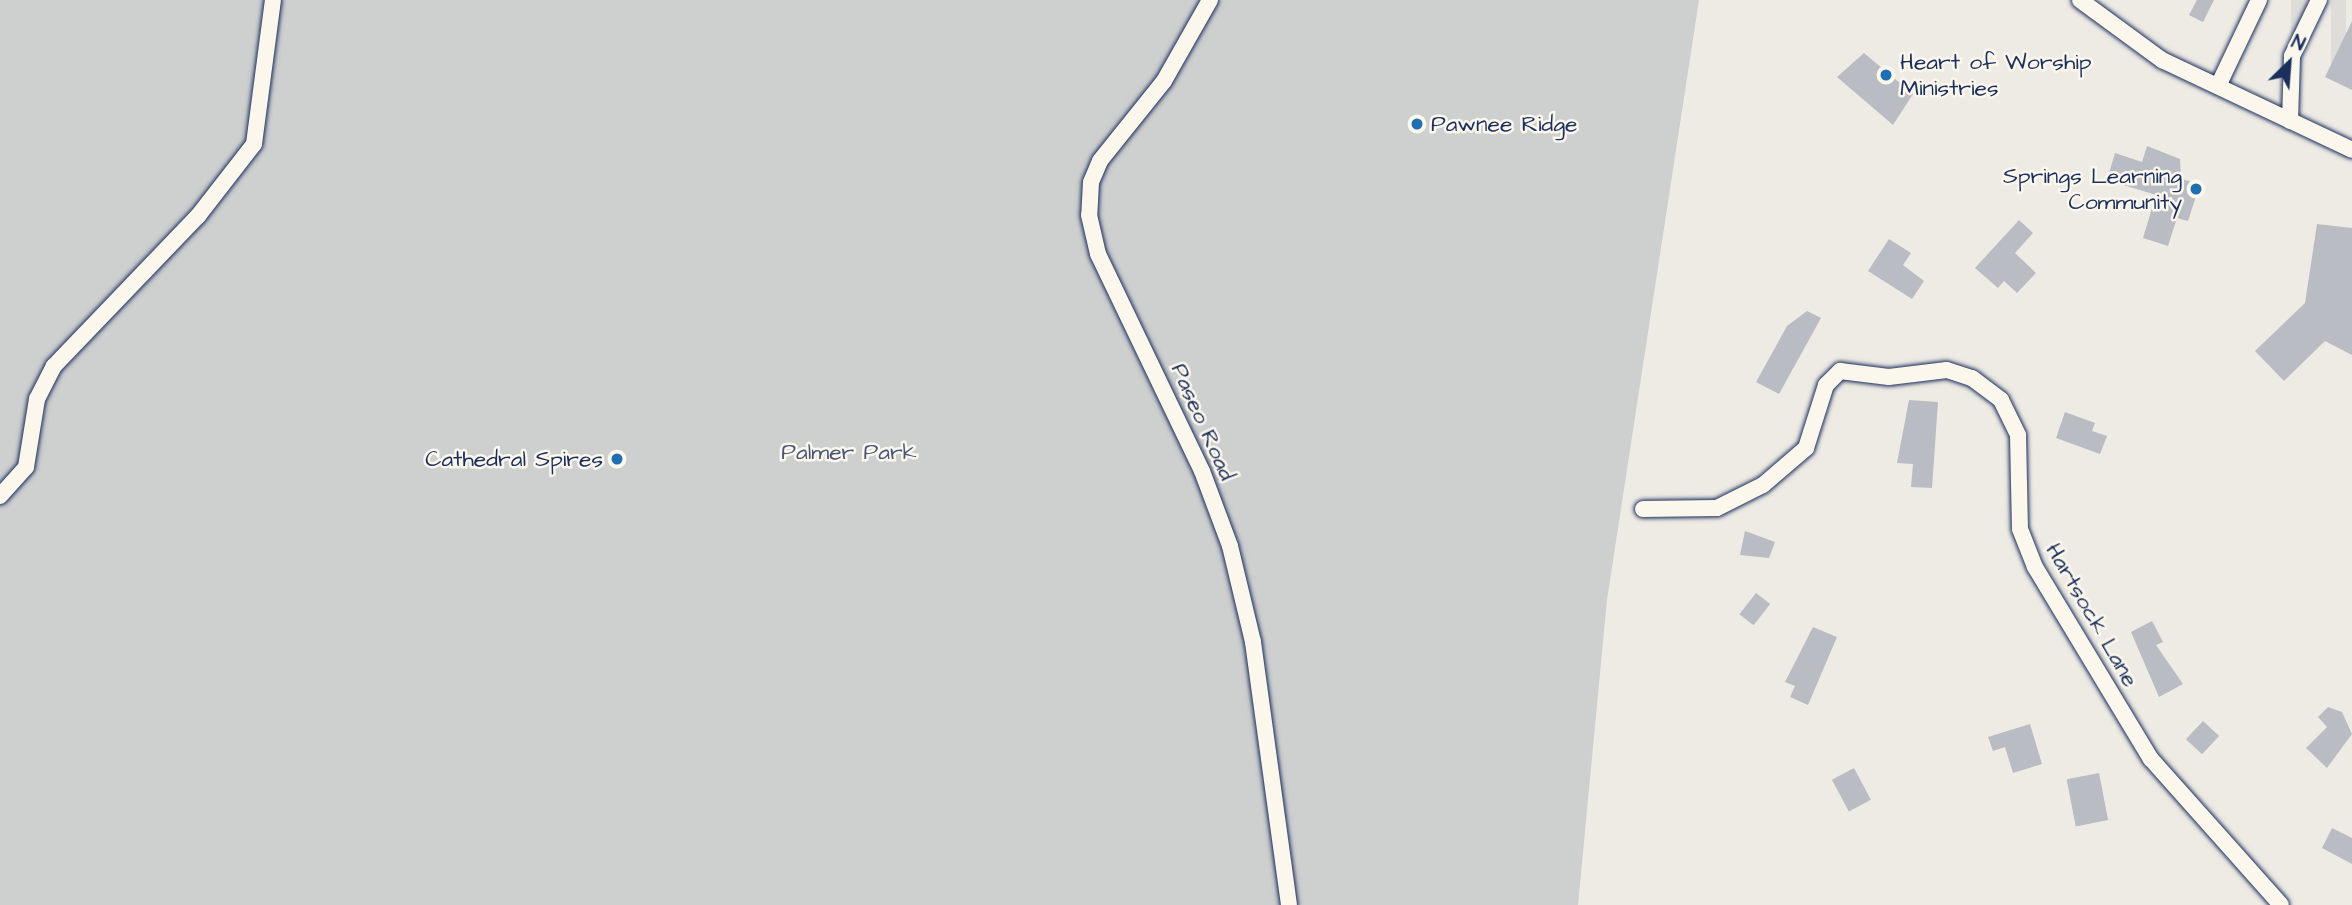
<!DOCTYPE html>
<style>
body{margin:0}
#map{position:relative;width:2352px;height:905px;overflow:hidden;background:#eeebe4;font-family:"Architects Daughter",sans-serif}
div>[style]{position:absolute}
.built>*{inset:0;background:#deddda;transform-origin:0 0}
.green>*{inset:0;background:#cecfcf}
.building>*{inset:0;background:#b9bcc3;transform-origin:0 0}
.roads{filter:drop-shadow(0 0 2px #1b2f5e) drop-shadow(0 0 2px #1b2f5e)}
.street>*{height:16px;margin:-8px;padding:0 8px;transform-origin:8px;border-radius:8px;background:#fbf7ec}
.dots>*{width:19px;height:19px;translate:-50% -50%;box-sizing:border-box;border:4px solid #fbf7ec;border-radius:50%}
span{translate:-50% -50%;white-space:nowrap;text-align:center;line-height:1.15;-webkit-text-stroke:5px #fbf7ec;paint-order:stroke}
.poi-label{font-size:23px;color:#1b2f5e}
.left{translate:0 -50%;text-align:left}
.right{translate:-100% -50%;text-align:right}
.street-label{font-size:23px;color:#1b2f5e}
.park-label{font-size:23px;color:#48577a}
.north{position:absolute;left:2254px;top:28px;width:70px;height:70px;-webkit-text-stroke:5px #fbf7ec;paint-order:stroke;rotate:25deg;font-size:19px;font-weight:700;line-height:28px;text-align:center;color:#1b2f5e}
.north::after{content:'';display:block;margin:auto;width:24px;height:32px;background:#1b2f5e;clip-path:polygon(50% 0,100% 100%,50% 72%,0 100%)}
</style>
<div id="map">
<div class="built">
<i style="left:2291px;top:0;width:16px;height:49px"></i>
<i style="left:2331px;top:0;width:15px;height:65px"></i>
</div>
<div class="green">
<i style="clip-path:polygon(0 0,1699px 0,1607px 600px,1578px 905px,0 905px)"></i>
</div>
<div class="building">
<i style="clip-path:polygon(2197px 0,2214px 0,2203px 22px,2189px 15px)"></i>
<i style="clip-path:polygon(2352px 21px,2352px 90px,2325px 77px)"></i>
<i style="clip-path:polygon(1864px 53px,1913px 94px,1893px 125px,1837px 77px)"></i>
<i style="clip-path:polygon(2147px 146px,2180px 159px,2181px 179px,2200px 184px,2188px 221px,2177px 218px,2168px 246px,2143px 238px,2156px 195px,2107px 180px,2115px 153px,2142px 162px)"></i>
<i style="clip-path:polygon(2019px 220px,2033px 233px,2015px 253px,2036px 273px,2017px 293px,2004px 281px,1998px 288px,1975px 268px)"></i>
<i style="clip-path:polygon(2317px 224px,2352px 228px,2352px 355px,2325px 341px,2284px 381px,2255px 351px,2305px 303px)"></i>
<i style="clip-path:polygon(1889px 239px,1911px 253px,1903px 265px,1924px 281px,1912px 299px,1868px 271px)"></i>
<i style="clip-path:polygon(1807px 311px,1821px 318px,1779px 394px,1756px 382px,1787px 326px)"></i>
<i style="clip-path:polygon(1909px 400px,1938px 402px,1932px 488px,1911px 487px,1913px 464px,1897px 463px)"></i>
<i style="clip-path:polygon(2065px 412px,2095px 423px,2092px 431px,2107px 436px,2100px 454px,2056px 438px)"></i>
<i style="clip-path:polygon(1745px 531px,1775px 542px,1769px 558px,1740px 555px)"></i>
<i style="left:1756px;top:593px;width:18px;height:27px;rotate:38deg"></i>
<i style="clip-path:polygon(2152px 621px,2163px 642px,2156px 645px,2183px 684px,2159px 697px,2131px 632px)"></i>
<i style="clip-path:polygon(1813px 627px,1837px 637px,1808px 705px,1790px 697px,1795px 686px,1785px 682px)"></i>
<i style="clip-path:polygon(2328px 707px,2342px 712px,2352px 734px,2327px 768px,2306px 748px,2327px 727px,2318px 717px)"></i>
<i style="left:2203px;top:721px;width:22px;height:25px;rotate:43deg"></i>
<i style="clip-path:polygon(2030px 724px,2042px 764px,2013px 773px,2005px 747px,1993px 751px,1988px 737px)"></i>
<i style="left:1854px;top:768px;width:36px;height:25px;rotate:62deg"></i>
<i style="left:2099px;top:773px;width:48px;height:33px;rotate:79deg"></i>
<i style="clip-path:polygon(2332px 828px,2352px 838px,2352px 864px,2322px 848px)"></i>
</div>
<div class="roads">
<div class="street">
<i style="left:1210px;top:0;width:93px;rotate:119.6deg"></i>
<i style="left:1164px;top:81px;width:102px;rotate:128.7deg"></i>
<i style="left:1100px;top:161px;width:23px;rotate:113deg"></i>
<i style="left:1091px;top:182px;width:33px;rotate:93deg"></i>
<i style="left:1089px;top:215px;width:40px;rotate:77deg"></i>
<i style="left:1098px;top:254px;width:241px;rotate:64.4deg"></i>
<i style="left:1202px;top:471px;width:80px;rotate:69.5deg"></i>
<i style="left:1230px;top:546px;width:99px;rotate:76.5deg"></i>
<i style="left:1253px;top:642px;width:265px;rotate:82.2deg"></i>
<i style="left:2080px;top:0;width:102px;rotate:36.2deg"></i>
<i style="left:2162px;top:60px;width:210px;rotate:25.3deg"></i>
<i style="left:2218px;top:86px;width:95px;rotate:-64.5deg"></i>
<i style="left:2290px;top:121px;width:65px;rotate:-88.2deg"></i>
<i style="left:2292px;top:56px;width:62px;rotate:-64.3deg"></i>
<i style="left:0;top:496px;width:39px;rotate:-48deg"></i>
<i style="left:26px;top:467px;width:69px;rotate:-80.8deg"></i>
<i style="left:37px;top:399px;width:37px;rotate:-63deg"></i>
<i style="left:54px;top:366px;width:208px;rotate:-46.2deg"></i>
<i style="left:198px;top:216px;width:91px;rotate:-52.1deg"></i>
<i style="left:254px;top:144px;width:145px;rotate:-82.5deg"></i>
<i style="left:1643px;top:509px;width:74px;rotate:-0.8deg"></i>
<i style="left:1717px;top:508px;width:51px;rotate:-26.6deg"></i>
<i style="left:1763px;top:485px;width:57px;rotate:-40.7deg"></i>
<i style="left:1806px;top:448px;width:66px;rotate:-72.4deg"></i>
<i style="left:1826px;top:385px;width:20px;rotate:-45deg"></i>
<i style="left:1840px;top:371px;width:49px;rotate:7deg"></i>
<i style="left:1889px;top:377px;width:58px;rotate:-6.9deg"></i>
<i style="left:1947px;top:370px;width:26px;rotate:18deg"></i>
<i style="left:1972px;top:378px;width:36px;rotate:37deg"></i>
<i style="left:2001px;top:400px;width:39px;rotate:64deg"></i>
<i style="left:2018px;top:435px;width:94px;rotate:88.8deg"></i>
<i style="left:2020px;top:529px;width:41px;rotate:68.5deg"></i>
<i style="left:2035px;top:567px;width:224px;rotate:58.9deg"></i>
<i style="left:2151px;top:759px;width:195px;rotate:48.3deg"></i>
</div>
</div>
<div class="dots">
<i style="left:1886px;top:75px;background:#1f6fb2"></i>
<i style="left:1417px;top:124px;background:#1f6fb2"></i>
<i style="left:2196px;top:189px;background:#1f6fb2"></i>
<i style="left:617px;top:459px;background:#1f6fb2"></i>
</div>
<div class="poi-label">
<span class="left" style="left:1900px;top:75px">Heart of Worship<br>Ministries</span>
<span class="left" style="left:1431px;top:124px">Pawnee Ridge</span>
<span class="right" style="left:2182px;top:189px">Springs Learning<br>Community</span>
<span class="right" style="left:603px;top:459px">Cathedral Spires</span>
</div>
<div class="street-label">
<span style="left:1203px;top:422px;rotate:66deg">Paseo Road</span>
<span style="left:2092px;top:615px;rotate:60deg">Hartsock Lane</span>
</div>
<div class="park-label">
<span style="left:849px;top:452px">Palmer Park</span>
</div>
<div class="north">N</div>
</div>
